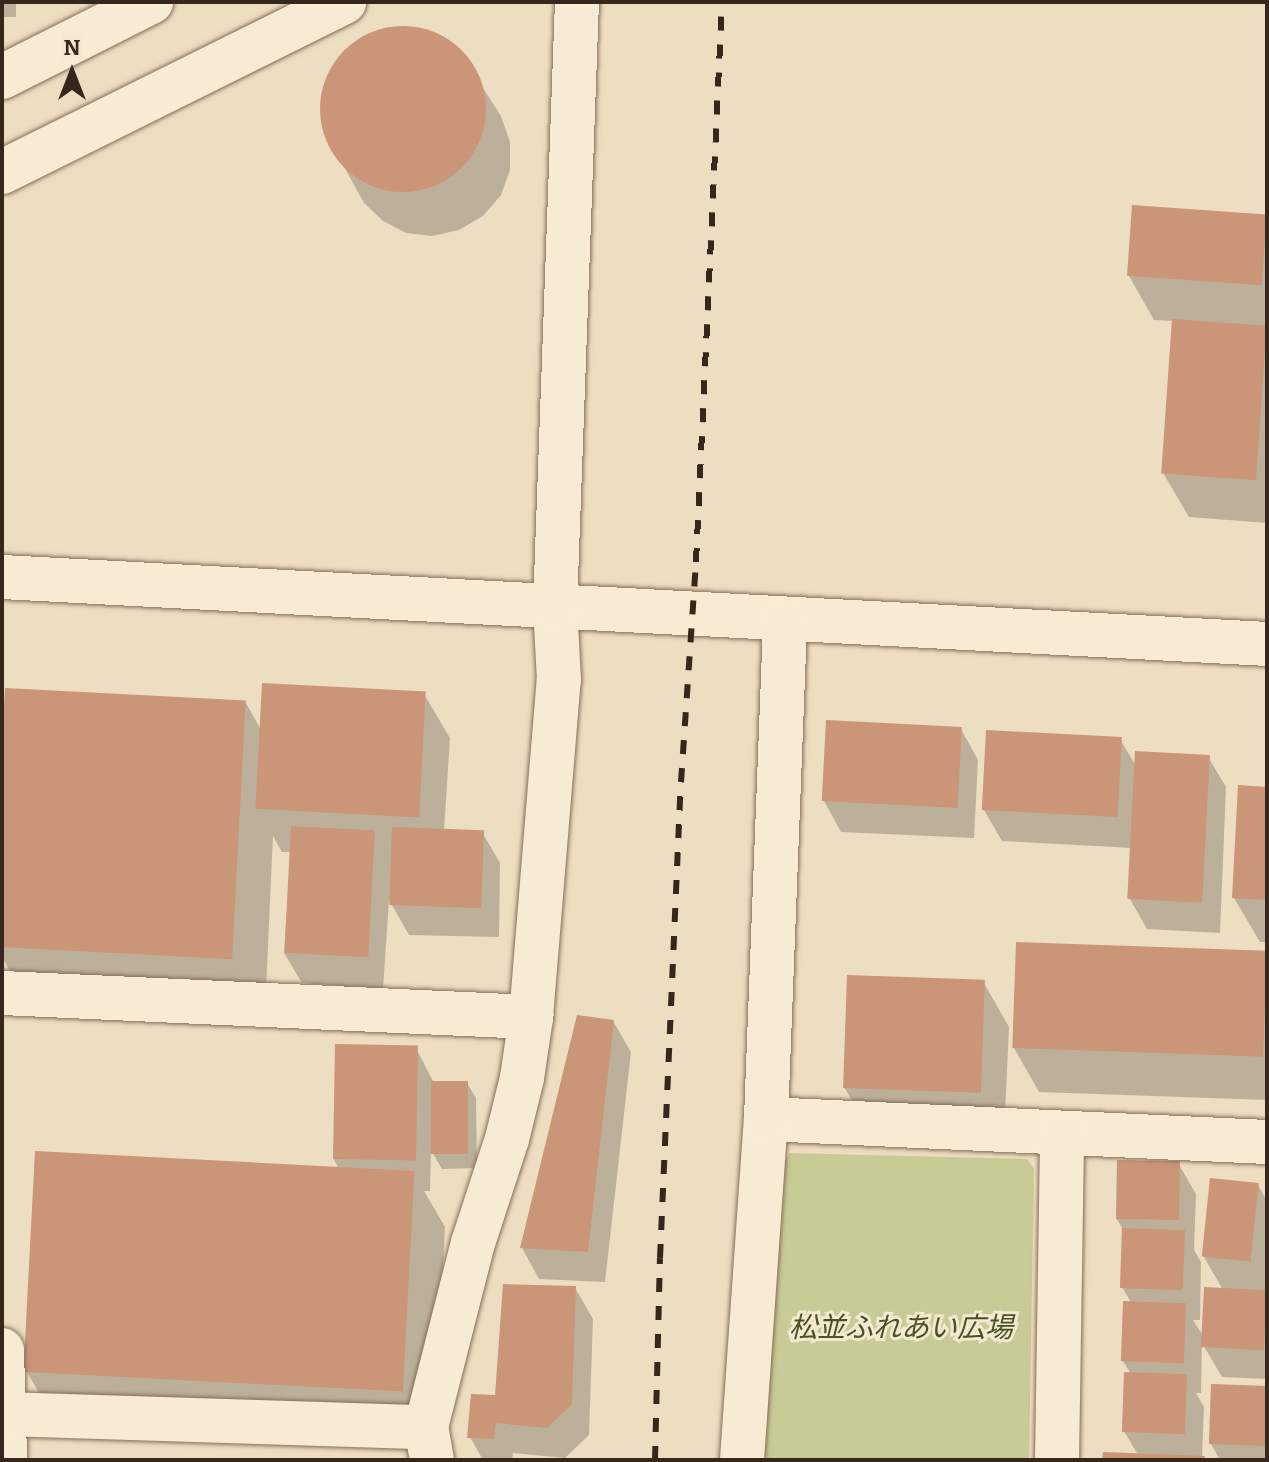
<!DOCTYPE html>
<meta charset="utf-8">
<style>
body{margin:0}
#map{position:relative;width:1269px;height:1462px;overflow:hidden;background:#edddc1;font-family:Bitter,"Noto Sans JP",serif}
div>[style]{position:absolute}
.green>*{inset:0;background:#c8cb95}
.shadow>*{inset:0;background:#0003;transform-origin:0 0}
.building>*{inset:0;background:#cb9577;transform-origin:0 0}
.round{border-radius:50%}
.roads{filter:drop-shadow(0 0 2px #866e59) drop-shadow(0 0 2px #866e59)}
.minor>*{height:44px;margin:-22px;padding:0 22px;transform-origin:22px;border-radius:22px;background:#f8ebd4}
.rail>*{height:6px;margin-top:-3px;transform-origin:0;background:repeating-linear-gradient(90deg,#36271d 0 14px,transparent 0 28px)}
span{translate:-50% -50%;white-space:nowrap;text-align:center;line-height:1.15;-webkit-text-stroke:6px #f5e8d0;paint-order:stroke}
.park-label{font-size:28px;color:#495224;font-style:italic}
.frame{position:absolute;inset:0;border:4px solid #36271d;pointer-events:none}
.north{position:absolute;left:32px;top:32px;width:80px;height:80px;-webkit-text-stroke:6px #f5e8d0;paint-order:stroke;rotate:0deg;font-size:22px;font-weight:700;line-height:32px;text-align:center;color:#36271d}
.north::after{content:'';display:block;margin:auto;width:28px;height:36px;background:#36271d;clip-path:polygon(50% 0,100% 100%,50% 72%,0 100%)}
</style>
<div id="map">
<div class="green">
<i style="clip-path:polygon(790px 1153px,1027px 1159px,1034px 1169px,1029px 1460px,764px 1460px,780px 1168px)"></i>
</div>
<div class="shadow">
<i style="left:2px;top:2px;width:14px;height:15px"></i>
<i style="clip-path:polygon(408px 28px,434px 34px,458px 49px,501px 116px,510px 142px,510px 170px,501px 195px,483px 216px,459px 230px,432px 236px,406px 233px,383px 221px,364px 203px,326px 134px,322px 108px,326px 83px,339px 60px,358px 42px,381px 31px)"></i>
<i style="clip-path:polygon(1267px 217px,1267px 523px,1189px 517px,1163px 473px,1173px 321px,1154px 320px,1129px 276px)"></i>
<i style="clip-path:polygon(7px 690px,245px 701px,261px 730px,424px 694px,450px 738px,444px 831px,482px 832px,500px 863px,499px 937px,409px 935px,389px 900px,383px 989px,302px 983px,284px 953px,291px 852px,282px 852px,273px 836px,265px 1011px,27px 1001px,2px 957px,2px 809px)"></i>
<i style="clip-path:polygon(961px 729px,978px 760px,974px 838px,841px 832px,824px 801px)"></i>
<i style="clip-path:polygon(1120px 739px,1136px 766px,1208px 757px,1226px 787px,1220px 933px,1147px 929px,1130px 899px,1132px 848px,1002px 841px,984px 810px)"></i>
<i style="clip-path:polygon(1267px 789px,1267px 942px,1260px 942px,1234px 898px)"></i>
<i style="clip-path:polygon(1267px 954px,1267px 1100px,1039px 1092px,1014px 1048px)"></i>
<i style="clip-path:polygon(984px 983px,1009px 1027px,1004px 1136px,870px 1131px,844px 1087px)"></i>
<i style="clip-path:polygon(578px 1017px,613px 1021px,631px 1052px,605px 1282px,539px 1279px,522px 1248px)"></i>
<i style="clip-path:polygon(416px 1048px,434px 1083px,467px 1083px,476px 1098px,477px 1168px,442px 1169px,431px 1150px,430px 1191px,424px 1191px,445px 1227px,435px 1445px,58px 1426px,27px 1372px,339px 1169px,333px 1158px)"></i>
<i style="clip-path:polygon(1178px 1163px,1196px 1194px,1194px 1250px,1201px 1262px,1200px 1320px,1193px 1320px,1205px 1339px,1223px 1290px,1204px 1257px,1258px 1185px,1267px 1201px,1267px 1379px,1222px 1377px,1202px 1343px,1201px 1393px,1196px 1393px,1204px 1407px,1202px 1458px,1205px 1460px,1104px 1460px,1138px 1455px,1124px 1431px,1131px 1374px,1123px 1361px,1132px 1304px,1122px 1287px,1124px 1231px,1116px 1218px)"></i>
<i style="clip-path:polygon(575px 1288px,593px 1319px,589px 1435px,565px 1458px,513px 1453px,512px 1460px,483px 1460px,470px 1437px)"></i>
<i style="clip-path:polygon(1267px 1388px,1267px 1460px,1220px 1460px,1211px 1444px)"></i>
</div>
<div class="building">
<i class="round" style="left:320px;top:26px;width:166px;height:166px"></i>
<i style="left:1132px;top:205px;width:135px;height:71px;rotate:4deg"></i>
<i style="left:1172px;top:319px;width:95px;height:155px;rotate:4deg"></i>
<i style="left:262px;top:683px;width:164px;height:126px;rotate:3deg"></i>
<i style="left:5px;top:688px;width:241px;height:259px;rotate:3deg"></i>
<i style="left:826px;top:720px;width:136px;height:81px;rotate:3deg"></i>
<i style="left:986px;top:730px;width:136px;height:80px;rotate:3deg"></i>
<i style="left:1135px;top:751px;width:75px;height:148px;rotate:3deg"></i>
<i style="clip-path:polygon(1238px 785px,1267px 787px,1267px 900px,1232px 898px)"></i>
<i style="left:291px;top:826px;width:84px;height:127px;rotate:3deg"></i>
<i style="left:392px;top:827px;width:92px;height:78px;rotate:2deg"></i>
<i style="left:1016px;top:942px;width:251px;height:106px;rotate:2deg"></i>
<i style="left:847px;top:975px;width:138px;height:113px;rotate:2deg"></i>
<i style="clip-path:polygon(577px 1015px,614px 1020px,588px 1252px,520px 1248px)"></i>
<i style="left:335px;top:1044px;width:83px;height:115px;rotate:1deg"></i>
<i style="left:431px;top:1081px;width:37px;height:73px"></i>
<i style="left:35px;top:1151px;width:380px;height:221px;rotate:3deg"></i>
<i style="left:1117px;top:1160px;width:63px;height:59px;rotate:1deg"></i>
<i style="left:1210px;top:1178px;width:49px;height:79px;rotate:6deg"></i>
<i style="left:1122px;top:1228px;width:63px;height:60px;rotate:2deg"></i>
<i style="clip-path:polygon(503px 1284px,576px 1286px,572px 1404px,547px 1428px,496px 1423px,494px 1439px,467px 1438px,471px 1394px,495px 1395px)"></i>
<i style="left:1204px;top:1287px;width:63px;height:60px;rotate:3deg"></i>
<i style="left:1123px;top:1301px;width:63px;height:60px;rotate:2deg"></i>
<i style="left:1124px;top:1372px;width:63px;height:60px;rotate:2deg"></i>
<i style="left:1211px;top:1384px;width:56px;height:60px;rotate:2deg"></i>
<i style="clip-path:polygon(1103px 1452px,1205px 1456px,1204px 1460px,1102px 1460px)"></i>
</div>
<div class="roads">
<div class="minor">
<i style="left:2px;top:77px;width:167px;rotate:-26.7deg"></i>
<i style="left:2px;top:172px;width:382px;rotate:-26.4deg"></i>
<i style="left:2px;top:577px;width:1267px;rotate:3.03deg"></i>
<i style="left:2px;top:993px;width:530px;rotate:2.6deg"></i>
<i style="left:766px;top:1119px;width:502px;rotate:2.63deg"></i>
<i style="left:2px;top:1350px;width:110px;rotate:88.4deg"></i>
<i style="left:4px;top:1414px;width:422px;rotate:1.8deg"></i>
<i style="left:432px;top:1460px;width:34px;rotate:-100deg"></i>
<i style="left:426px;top:1427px;width:190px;rotate:-75.7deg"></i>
<i style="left:473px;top:1243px;width:109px;rotate:-71.9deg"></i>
<i style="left:507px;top:1139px;width:63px;rotate:-76.2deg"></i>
<i style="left:522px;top:1078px;width:62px;rotate:-81.6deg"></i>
<i style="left:531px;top:1017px;width:338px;rotate:-85.3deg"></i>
<i style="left:559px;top:680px;width:73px;rotate:-93.1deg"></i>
<i style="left:555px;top:607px;width:605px;rotate:-87.92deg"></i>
<i style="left:742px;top:1460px;width:342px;rotate:-86deg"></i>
<i style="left:766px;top:1119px;width:499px;rotate:-87.8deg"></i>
<i style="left:1057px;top:1460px;width:327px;rotate:-89.1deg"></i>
</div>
</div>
<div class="rail">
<i style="left:655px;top:1460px;width:202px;rotate:-88.6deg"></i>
<i style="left:660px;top:1258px;width:476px;rotate:-87.5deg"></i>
<i style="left:681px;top:782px;width:221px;rotate:-86.1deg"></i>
<i style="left:696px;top:562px;width:561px;rotate:-87.34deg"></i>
</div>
<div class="park-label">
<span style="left:901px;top:1328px">松並ふれあい広場</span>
</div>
<div class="frame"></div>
<div class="north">N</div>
</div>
